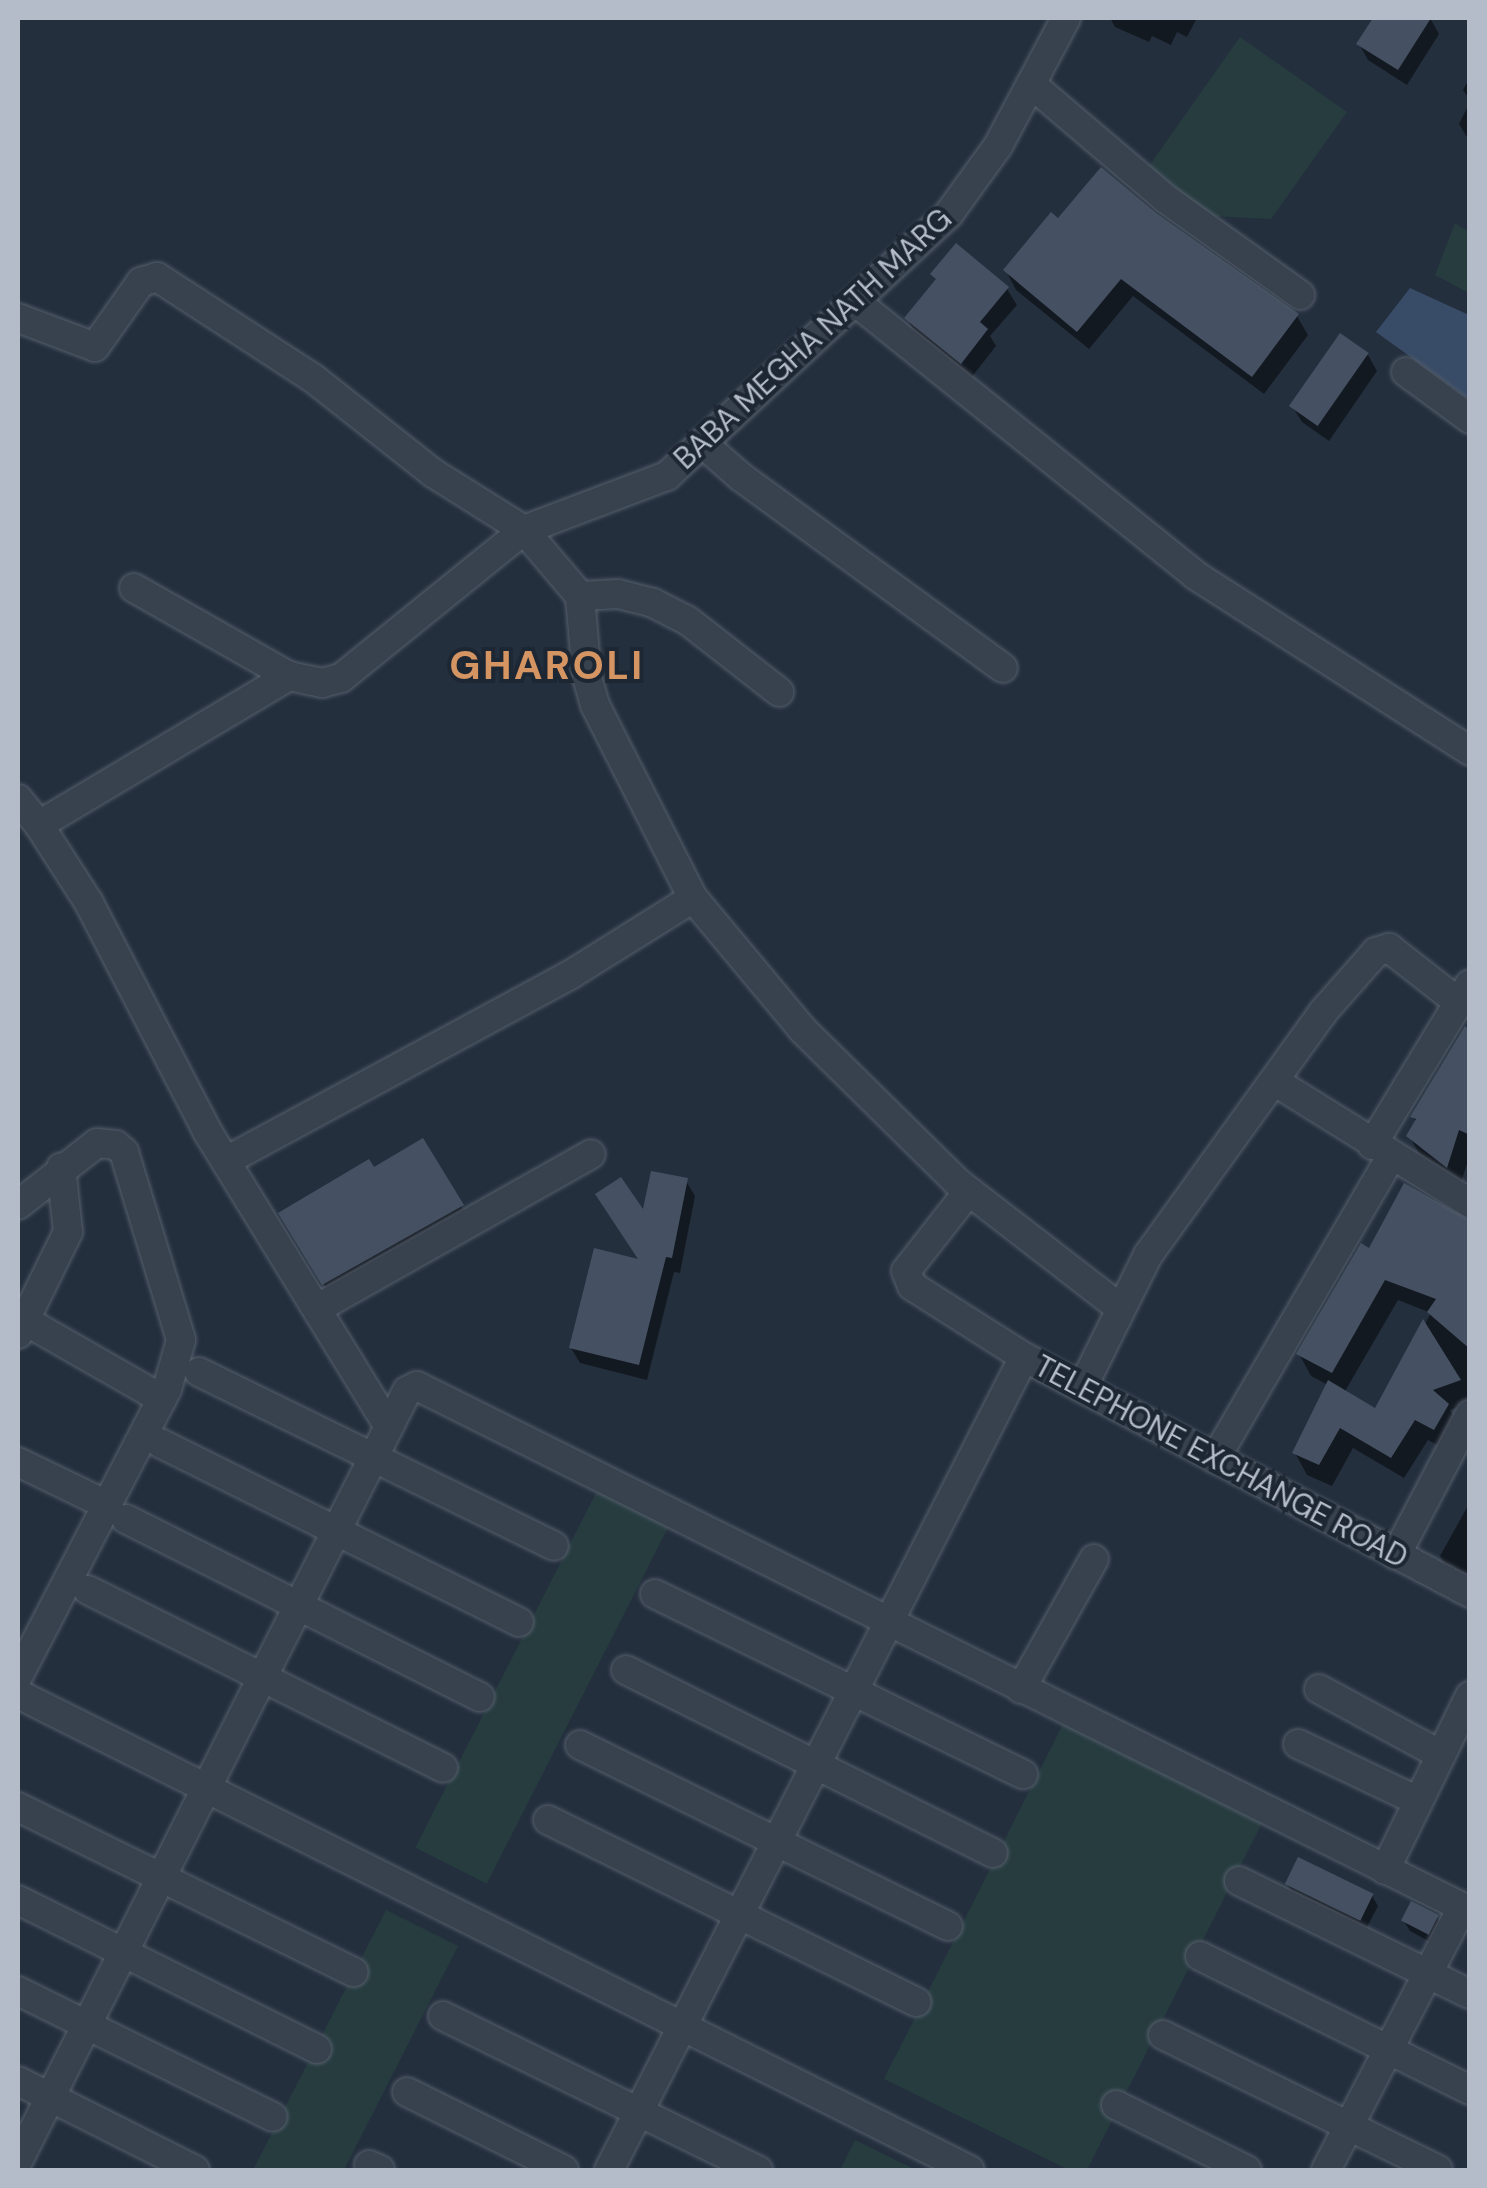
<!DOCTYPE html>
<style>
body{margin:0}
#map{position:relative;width:1487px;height:2188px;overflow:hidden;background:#242f3e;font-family:"DM Sans",sans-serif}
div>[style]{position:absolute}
.green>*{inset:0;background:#263c3f;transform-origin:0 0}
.water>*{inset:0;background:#394c67}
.shadow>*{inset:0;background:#0007}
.building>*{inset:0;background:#455162;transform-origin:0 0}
.roads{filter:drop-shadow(0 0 2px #565f6c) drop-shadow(0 0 2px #565f6c)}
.street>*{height:28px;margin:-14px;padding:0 14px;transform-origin:14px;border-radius:14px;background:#38414e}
span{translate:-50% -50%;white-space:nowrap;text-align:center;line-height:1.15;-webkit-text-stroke:8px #1d2633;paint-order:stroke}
.street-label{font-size:30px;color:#b4bcc9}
.district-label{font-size:40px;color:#d59563;font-weight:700;letter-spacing:2.5px}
.frame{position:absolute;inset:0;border:20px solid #b4bcc9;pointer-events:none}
</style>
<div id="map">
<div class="green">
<i style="clip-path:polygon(1240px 37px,1347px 112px,1271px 219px,1211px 216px,1149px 166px)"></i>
<i style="clip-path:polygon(1455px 223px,1469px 232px,1469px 293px,1435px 275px)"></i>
<i style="left:597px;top:1491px;width:80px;height:400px;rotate:27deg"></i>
<i style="clip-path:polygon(1063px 1724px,1262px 1823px,1087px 2170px,1069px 2170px,884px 2079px)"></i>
<i style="clip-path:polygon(386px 1910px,458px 1946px,344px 2170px,253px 2170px)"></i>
<i style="clip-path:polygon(855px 2140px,916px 2170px,840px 2170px)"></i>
</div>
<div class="water">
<i style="clip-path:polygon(1410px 288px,1469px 315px,1469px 399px,1376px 332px)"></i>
</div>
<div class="shadow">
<i style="clip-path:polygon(1110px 18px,1197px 18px,1187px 37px,1177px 32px,1171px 45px,1152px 36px,1149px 42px,1115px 27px)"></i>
<i style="clip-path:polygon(1376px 18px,1430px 18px,1439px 34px,1407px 85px,1368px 60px,1359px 44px)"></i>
<i style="clip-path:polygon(1470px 77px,1470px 100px,1463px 90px)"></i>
<i style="clip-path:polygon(1470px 102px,1470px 142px,1459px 124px)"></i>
<i style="clip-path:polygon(1154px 215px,1297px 316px,1308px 335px,1264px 394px,1133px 296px,1089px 349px,1016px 290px,1006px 271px,1058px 222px)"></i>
<i style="clip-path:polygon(956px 246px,1007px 289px,1017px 305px,990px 336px,996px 346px,971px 378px,917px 335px,907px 319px,937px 281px,933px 274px)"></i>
<i style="clip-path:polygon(1368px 355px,1377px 371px,1329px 441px,1302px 422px,1292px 406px)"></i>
<i style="clip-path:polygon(1470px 1033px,1470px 1155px,1459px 1188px,1422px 1158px,1409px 1136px,1416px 1122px,1413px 1117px)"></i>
<i style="clip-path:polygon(422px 1141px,474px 1228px,337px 1306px,294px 1236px,374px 1171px)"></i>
<i style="clip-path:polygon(686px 1181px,695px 1196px,680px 1273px,674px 1272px,647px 1380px,580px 1363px,571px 1348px,642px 1262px,644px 1215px)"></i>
<i style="clip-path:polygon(evenodd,1470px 1221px,1470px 1403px,1450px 1410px,1460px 1427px,1447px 1450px,1428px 1440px,1404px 1478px,1353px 1448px,1332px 1486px,1307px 1475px,1295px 1453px,1328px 1385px,1311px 1376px,1299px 1354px,1370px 1251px,1470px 1221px,1398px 1300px,1431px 1313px,1376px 1411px,1344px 1393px,1398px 1300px)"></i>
<i style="clip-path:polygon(1470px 1502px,1470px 1587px,1453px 1578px,1440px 1556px)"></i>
<i style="clip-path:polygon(1287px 1884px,1372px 1896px,1378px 1906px,1366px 1929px,1293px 1894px)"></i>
<i style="clip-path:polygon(1437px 1917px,1443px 1927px,1434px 1944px,1410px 1931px,1404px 1921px)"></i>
</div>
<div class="building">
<i style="clip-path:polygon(1373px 18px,1431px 18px,1398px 70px,1356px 44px)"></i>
<i style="clip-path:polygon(1101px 167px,1156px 213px,1299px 314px,1252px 377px,1121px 279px,1077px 332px,1003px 270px,1051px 212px,1058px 218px)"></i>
<i style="clip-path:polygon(956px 243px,1009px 287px,980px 322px,988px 329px,961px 364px,904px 318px,936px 279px,930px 274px)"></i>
<i style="left:1340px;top:333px;width:35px;height:89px;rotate:35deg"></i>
<i style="clip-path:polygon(1465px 1026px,1470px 1030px,1470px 1135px,1459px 1130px,1447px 1168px,1406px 1136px,1416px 1119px,1410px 1117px)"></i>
<i style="clip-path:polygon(423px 1138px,464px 1205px,322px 1285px,278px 1213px,369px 1159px,374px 1167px)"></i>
<i style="clip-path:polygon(651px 1171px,688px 1178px,672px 1258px,666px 1257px,639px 1365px,569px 1348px,594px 1248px,638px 1259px,595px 1194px,621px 1177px,643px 1209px)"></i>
<i style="clip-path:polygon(1404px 1183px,1470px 1220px,1470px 1349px,1427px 1312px,1436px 1299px,1385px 1280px,1332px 1373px,1296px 1354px,1361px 1243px,1369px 1248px)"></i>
<i style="clip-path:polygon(1423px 1319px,1461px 1380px,1433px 1390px,1449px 1404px,1434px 1430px,1415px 1420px,1391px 1458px,1340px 1428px,1319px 1465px,1292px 1453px,1328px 1380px,1375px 1408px)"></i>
<i style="left:1298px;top:1857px;width:84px;height:30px;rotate:26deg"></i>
<i style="left:1411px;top:1901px;width:31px;height:22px;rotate:27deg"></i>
</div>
<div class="roads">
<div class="street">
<i style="left:1031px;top:84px;width:177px;rotate:40.4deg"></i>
<i style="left:1166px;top:199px;width:165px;rotate:35.6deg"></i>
<i style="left:856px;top:302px;width:435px;rotate:38.8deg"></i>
<i style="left:1195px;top:575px;width:326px;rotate:32.6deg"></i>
<i style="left:18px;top:318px;width:82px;rotate:20.6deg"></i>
<i style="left:95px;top:347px;width:80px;rotate:-54.7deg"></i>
<i style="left:141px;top:282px;width:17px;rotate:-17deg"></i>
<i style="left:157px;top:277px;width:187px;rotate:33deg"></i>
<i style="left:314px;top:379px;width:152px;rotate:38.3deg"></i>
<i style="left:433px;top:473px;width:107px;rotate:32.1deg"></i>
<i style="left:524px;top:530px;width:87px;rotate:49.7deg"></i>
<i style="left:580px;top:596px;width:81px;rotate:85.1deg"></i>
<i style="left:587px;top:677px;width:29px;rotate:74deg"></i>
<i style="left:595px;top:705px;width:216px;rotate:63.1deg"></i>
<i style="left:1406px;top:372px;width:79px;rotate:36.3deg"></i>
<i style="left:702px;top:443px;width:52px;rotate:41.1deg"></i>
<i style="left:741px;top:477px;width:324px;rotate:36.1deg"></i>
<i style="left:134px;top:588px;width:178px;rotate:29.6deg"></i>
<i style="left:580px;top:596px;width:38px;rotate:-3deg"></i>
<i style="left:618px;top:594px;width:36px;rotate:14deg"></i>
<i style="left:653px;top:603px;width:38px;rotate:27deg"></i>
<i style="left:687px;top:620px;width:117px;rotate:38deg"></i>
<i style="left:18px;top:799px;width:33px;rotate:51deg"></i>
<i style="left:39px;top:825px;width:291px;rotate:-30.8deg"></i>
<i style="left:289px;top:676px;width:34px;rotate:12deg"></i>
<i style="left:322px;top:683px;width:20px;rotate:-15deg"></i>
<i style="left:341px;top:678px;width:235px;rotate:-39deg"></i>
<i style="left:524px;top:530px;width:153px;rotate:-20.7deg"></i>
<i style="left:667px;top:476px;width:384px;rotate:-42.9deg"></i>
<i style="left:948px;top:215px;width:85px;rotate:-54.1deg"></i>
<i style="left:998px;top:146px;width:145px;rotate:-62deg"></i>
<i style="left:39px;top:825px;width:93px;rotate:57.3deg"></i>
<i style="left:89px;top:903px;width:257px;rotate:62.6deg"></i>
<i style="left:207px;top:1131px;width:347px;rotate:58.4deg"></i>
<i style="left:1274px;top:1081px;width:231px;rotate:31.9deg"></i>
<i style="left:1372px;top:1145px;width:188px;rotate:-58.7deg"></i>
<i style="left:226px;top:1161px;width:391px;rotate:-28.4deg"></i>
<i style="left:570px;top:975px;width:145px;rotate:-32deg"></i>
<i style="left:693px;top:898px;width:173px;rotate:50.2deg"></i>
<i style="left:804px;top:1031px;width:215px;rotate:44.6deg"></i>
<i style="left:957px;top:1182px;width:205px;rotate:37.7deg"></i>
<i style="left:968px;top:1192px;width:100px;rotate:128.1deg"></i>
<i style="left:906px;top:1271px;width:16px;rotate:68deg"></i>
<i style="left:912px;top:1286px;width:133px;rotate:32.4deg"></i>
<i style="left:1024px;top:1357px;width:505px;rotate:27.89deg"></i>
<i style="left:18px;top:1205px;width:100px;rotate:-38.1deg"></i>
<i style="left:97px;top:1143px;width:19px;rotate:6deg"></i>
<i style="left:116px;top:1145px;width:11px;rotate:41deg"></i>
<i style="left:124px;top:1152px;width:196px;rotate:73.1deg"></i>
<i style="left:181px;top:1340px;width:51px;rotate:105.9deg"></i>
<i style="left:167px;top:1389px;width:324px;rotate:117.4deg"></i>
<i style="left:318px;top:1308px;width:313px;rotate:-29.4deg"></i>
<i style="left:24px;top:1320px;width:159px;rotate:29.8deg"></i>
<i style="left:18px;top:1334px;width:114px;rotate:-63.9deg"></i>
<i style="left:68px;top:1232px;width:65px;rotate:-96.1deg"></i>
<i style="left:199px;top:1372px;width:395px;rotate:26.1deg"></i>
<i style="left:1082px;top:1388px;width:148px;rotate:-63.6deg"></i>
<i style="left:1148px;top:1255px;width:299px;rotate:-54.2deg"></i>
<i style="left:1323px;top:1012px;width:80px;rotate:-48.5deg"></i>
<i style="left:1376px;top:952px;width:14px;rotate:-17deg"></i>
<i style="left:1389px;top:948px;width:88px;rotate:38deg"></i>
<i style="left:160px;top:1443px;width:401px;rotate:26.5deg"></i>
<i style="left:1215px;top:1459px;width:350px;rotate:-59.8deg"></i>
<i style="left:18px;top:1462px;width:99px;rotate:25.8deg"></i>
<i style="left:126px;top:1519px;width:396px;rotate:26.7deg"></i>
<i style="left:1396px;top:1555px;width:159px;rotate:-62.3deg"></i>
<i style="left:88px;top:1590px;width:397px;rotate:26.6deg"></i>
<i style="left:655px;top:1594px;width:410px;rotate:26.1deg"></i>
<i style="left:626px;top:1670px;width:410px;rotate:26.5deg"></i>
<i style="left:1021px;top:1689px;width:149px;rotate:-60.7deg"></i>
<i style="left:1319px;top:1689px;width:139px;rotate:28.4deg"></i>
<i style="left:18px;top:1694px;width:1064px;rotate:26.57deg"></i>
<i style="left:1298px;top:1744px;width:133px;rotate:25.4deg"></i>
<i style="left:580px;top:1745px;width:410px;rotate:26.2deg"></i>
<i style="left:18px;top:1807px;width:374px;rotate:26.2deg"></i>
<i style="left:548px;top:1820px;width:411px;rotate:26.3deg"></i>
<i style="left:1385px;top:1870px;width:194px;rotate:-64deg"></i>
<i style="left:1239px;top:1881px;width:257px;rotate:26.1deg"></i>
<i style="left:18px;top:1900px;width:334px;rotate:26.5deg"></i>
<i style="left:1200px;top:1956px;width:301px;rotate:26.4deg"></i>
<i style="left:18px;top:1991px;width:284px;rotate:26.3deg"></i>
<i style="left:443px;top:2016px;width:351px;rotate:26.1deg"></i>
<i style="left:1163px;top:2035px;width:306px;rotate:26.1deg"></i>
<i style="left:18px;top:2081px;width:198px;rotate:26.7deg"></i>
<i style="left:407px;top:2092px;width:175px;rotate:26.4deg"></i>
<i style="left:1116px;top:2105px;width:146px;rotate:26.4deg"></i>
<i style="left:18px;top:2161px;width:863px;rotate:-63.2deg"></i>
<i style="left:407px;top:1391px;width:11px;rotate:-27deg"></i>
<i style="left:417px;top:1386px;width:1177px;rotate:26.5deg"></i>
<i style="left:369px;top:2165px;width:12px;rotate:24deg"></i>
<i style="left:609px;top:2170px;width:913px;rotate:-62.96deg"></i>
<i style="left:1326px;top:2170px;width:295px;rotate:-62.6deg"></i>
</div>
</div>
<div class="street-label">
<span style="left:813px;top:339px;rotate:-43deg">BABA MEGHA NATH MARG</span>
<span style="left:1221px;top:1462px;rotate:28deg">TELEPHONE EXCHANGE ROAD</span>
</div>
<div class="district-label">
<span style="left:547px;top:665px">GHAROLI</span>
</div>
<div class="frame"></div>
</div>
